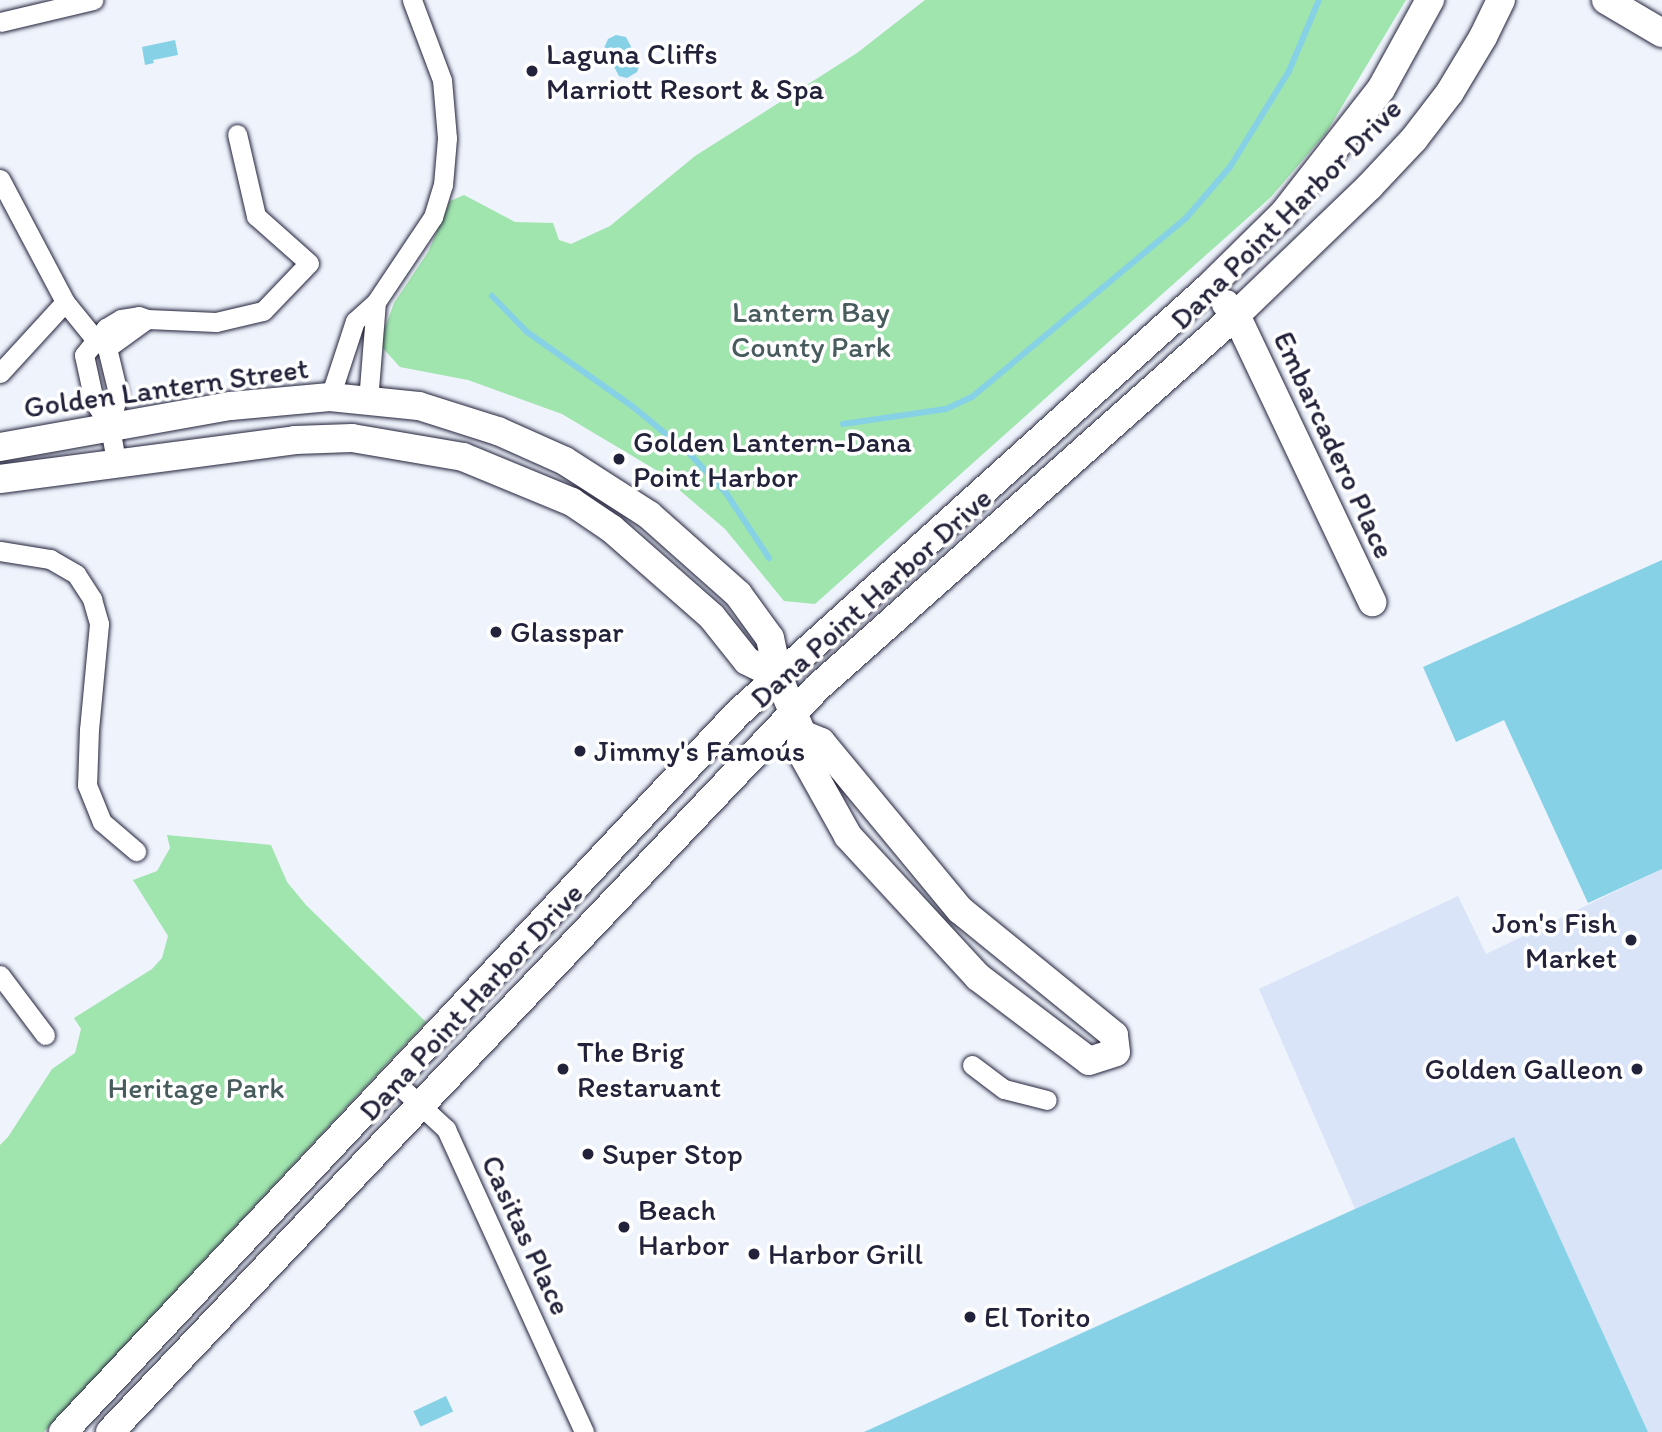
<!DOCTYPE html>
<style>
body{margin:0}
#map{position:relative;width:1662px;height:1432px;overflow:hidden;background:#eef3fc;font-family:Itim,sans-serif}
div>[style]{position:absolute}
.built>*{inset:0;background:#d9e4f8}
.green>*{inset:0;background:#a0e4ae}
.water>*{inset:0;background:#86d1e6;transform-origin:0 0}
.stream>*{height:6px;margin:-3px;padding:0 3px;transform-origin:3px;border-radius:3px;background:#86d1e6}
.roads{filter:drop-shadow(0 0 2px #22223b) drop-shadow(0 0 2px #22223b)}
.street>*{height:19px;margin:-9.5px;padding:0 9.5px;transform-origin:9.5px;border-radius:9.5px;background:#fff}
.secondary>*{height:28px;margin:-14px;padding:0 14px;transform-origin:14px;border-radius:14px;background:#fff}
.dots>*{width:19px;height:19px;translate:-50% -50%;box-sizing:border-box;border:4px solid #fff;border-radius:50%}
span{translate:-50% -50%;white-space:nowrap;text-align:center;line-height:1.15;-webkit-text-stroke:7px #fff;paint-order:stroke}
.poi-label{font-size:30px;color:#22223b}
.left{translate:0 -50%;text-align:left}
.right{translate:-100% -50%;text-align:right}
.street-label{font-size:30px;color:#22223b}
.park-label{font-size:30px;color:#485c5e}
</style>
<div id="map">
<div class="built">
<i style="clip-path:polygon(1662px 869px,1662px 1432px,1648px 1432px,1514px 1137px,1355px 1209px,1259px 989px,1458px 896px,1486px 954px)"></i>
</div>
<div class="green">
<i style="clip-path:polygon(925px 0,1406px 0,1326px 133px,1271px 197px,815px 604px,784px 601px,725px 529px,656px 470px,562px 414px,468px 380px,400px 367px,379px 344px,394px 303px,428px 252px,450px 201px,464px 195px,515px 222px,553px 223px,559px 240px,571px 244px,610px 226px,695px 156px,857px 53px)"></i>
<i style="clip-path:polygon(167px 835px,271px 845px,287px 882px,306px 905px,426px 1022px,44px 1432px,0 1432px,0 1145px,8px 1137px,52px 1069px,75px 1053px,81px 1029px,74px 1018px,152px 969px,162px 958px,168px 936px,133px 880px,157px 871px,170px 848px)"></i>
</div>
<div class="water">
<i style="clip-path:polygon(616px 35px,626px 37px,640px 64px,637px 72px,627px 78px,619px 76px,604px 48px,608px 39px)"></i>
<i style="clip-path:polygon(175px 40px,178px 55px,153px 60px,154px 63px,145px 65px,142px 47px)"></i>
<i style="clip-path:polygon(1662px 560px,1662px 869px,1588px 903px,1504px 720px,1456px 742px,1423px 667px)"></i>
<i style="clip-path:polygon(1514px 1137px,1648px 1432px,864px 1432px,1355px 1209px)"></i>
<i style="left:446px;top:1396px;width:17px;height:36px;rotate:65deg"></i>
</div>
<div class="stream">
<i style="left:492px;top:296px;width:50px;rotate:45.8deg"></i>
<i style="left:527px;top:332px;width:128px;rotate:35.2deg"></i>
<i style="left:632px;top:406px;width:74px;rotate:39.5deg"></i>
<i style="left:689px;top:453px;width:54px;rotate:47.2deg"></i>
<i style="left:726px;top:493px;width:78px;rotate:56.5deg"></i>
<i style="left:843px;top:424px;width:104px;rotate:-8.3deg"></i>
<i style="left:946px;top:409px;width:29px;rotate:-25deg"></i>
<i style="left:972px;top:397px;width:280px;rotate:-39.9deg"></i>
<i style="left:1187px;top:217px;width:66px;rotate:-49.3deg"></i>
<i style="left:1230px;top:167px;width:113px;rotate:-58.4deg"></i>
<i style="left:1289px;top:71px;width:77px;rotate:-67.1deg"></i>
</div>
<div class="roads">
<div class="street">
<i style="left:0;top:22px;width:96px;rotate:-13.3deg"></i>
<i style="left:0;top:179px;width:139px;rotate:62.1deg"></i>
<i style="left:65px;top:302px;width:48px;rotate:51deg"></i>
<i style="left:95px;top:339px;width:15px;rotate:37deg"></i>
<i style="left:107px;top:348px;width:46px;rotate:76.3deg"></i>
<i style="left:118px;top:393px;width:34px;rotate:104deg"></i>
<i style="left:107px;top:348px;width:49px;rotate:-35.9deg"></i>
<i style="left:0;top:373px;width:96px;rotate:-47.5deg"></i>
<i style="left:330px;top:397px;width:80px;rotate:-71.8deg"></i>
<i style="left:355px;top:321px;width:28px;rotate:-42deg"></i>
<i style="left:376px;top:302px;width:102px;rotate:-56.2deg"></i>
<i style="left:433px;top:217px;width:34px;rotate:-73deg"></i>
<i style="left:443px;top:185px;width:47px;rotate:-85.1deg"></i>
<i style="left:447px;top:138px;width:58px;rotate:-94.9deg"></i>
<i style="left:442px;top:80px;width:85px;rotate:-110.6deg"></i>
<i style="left:368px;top:401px;width:99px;rotate:-85.4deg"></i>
<i style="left:116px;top:461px;width:36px;rotate:-100deg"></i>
<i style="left:110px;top:426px;width:30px;rotate:-123deg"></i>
<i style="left:94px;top:401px;width:47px;rotate:-102.3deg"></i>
<i style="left:84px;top:355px;width:35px;rotate:-51deg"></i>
<i style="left:106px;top:328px;width:17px;rotate:-31deg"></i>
<i style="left:121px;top:319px;width:18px;rotate:-9deg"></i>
<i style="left:139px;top:316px;width:9px;rotate:21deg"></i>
<i style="left:147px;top:319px;width:69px;rotate:2.5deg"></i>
<i style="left:216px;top:322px;width:48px;rotate:-13.2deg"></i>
<i style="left:263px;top:311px;width:66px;rotate:-46.2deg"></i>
<i style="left:309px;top:263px;width:71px;rotate:-138.4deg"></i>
<i style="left:256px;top:216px;width:84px;rotate:-103deg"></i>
<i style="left:0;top:551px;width:51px;rotate:9.1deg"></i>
<i style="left:50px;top:559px;width:30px;rotate:30deg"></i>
<i style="left:76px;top:574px;width:30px;rotate:57deg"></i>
<i style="left:92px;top:599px;width:26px;rotate:74deg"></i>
<i style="left:99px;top:624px;width:105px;rotate:95.4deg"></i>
<i style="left:89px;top:729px;width:56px;rotate:92deg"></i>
<i style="left:87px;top:785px;width:40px;rotate:68deg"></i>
<i style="left:102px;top:822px;width:45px;rotate:40.5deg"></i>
<i style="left:0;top:975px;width:75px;rotate:53.1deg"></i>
<i style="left:972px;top:1065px;width:40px;rotate:37deg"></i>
<i style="left:1004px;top:1089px;width:44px;rotate:14.3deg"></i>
<i style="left:392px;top:1079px;width:74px;rotate:42.8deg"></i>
<i style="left:446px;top:1129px;width:333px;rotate:65.5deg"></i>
</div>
<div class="secondary">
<i style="left:1606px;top:0;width:65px;rotate:30.5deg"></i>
<i style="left:1226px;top:304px;width:15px;rotate:48deg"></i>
<i style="left:1236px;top:315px;width:318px;rotate:64.6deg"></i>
<i style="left:0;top:447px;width:235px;rotate:-10.1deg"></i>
<i style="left:231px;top:406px;width:99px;rotate:-5.2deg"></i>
<i style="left:330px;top:397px;width:89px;rotate:5.8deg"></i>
<i style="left:419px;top:406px;width:83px;rotate:17.6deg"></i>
<i style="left:498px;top:431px;width:73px;rotate:24.1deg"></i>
<i style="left:565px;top:461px;width:100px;rotate:32.7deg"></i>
<i style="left:649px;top:515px;width:119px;rotate:41.6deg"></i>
<i style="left:738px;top:594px;width:54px;rotate:54deg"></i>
<i style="left:770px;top:638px;width:39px;rotate:78deg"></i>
<i style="left:778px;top:676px;width:63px;rotate:67.5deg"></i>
<i style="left:802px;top:734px;width:16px;rotate:97deg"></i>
<i style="left:800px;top:750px;width:98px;rotate:60.8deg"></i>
<i style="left:848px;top:836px;width:192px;rotate:47.3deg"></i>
<i style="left:978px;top:977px;width:139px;rotate:37.1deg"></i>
<i style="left:1089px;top:1061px;width:28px;rotate:-18deg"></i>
<i style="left:1116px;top:1052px;width:17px;rotate:-97deg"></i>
<i style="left:1114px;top:1035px;width:198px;rotate:-140.9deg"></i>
<i style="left:960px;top:910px;width:218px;rotate:-129.6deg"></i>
<i style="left:821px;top:742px;width:21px;rotate:-157deg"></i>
<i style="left:0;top:479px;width:298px;rotate:-7.5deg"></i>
<i style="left:295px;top:440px;width:57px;rotate:-2deg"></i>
<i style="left:352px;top:438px;width:113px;rotate:9.7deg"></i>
<i style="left:463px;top:457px;width:118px;rotate:22.4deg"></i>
<i style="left:572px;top:502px;width:48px;rotate:34deg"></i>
<i style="left:612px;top:529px;width:133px;rotate:41.3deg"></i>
<i style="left:712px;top:617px;width:56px;rotate:51.5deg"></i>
<i style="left:747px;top:661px;width:34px;rotate:26deg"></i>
<i style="left:63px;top:1432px;width:986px;rotate:-46.81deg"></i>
<i style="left:738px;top:713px;width:636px;rotate:-42.13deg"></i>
<i style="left:1210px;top:286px;width:104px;rotate:-44.6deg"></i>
<i style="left:1284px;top:213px;width:157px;rotate:-52deg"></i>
<i style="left:1381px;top:89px;width:102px;rotate:-61.2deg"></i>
<i style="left:110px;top:1432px;width:1028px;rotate:-46.46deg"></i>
<i style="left:818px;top:687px;width:560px;rotate:-41.67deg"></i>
<i style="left:1236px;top:315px;width:185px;rotate:-43.9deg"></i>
<i style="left:1369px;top:187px;width:66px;rotate:-46.8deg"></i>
<i style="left:1414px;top:139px;width:59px;rotate:-52.5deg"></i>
<i style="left:1450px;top:92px;width:64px;rotate:-59deg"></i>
<i style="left:1483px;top:37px;width:41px;rotate:-64.1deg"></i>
</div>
</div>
<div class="dots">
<i style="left:532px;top:71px;background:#22223b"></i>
<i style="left:619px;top:459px;background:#22223b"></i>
<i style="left:496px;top:632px;background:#22223b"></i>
<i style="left:580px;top:751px;background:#22223b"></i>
<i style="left:1631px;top:940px;background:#22223b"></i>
<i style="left:563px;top:1069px;background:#22223b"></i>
<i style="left:1637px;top:1069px;background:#22223b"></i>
<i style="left:588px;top:1154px;background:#22223b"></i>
<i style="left:624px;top:1227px;background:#22223b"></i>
<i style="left:754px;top:1254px;background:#22223b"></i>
<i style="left:970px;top:1317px;background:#22223b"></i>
</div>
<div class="poi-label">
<span class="left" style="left:546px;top:71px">Laguna Cliffs<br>Marriott Resort &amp; Spa</span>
<span class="left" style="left:633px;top:459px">Golden Lantern-Dana<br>Point Harbor</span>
<span class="left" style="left:510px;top:632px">Glasspar</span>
<span class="left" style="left:594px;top:751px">Jimmy's Famous</span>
<span class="right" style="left:1617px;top:940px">Jon's Fish<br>Market</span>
<span class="left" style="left:577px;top:1069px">The Brig<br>Restaruant</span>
<span class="right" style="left:1623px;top:1069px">Golden Galleon</span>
<span class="left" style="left:602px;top:1154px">Super Stop</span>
<span class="left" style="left:638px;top:1227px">Beach<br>Harbor</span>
<span class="left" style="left:768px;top:1254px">Harbor Grill</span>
<span class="left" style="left:984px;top:1317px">El Torito</span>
</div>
<div class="street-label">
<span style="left:1286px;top:214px;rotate:-45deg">Dana Point Harbor Drive</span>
<span style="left:166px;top:388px;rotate:-8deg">Golden Lantern Street</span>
<span style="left:1334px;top:445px;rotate:65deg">Embarcadero Place</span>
<span style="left:871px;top:598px;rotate:-42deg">Dana Point Harbor Drive</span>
<span style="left:471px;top:1002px;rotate:-47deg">Dana Point Harbor Drive</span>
<span style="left:526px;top:1235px;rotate:65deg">Casitas Place</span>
</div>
<div class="park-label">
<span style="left:811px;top:329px">Lantern Bay<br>County Park</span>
<span style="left:196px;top:1088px">Heritage Park</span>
</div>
</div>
